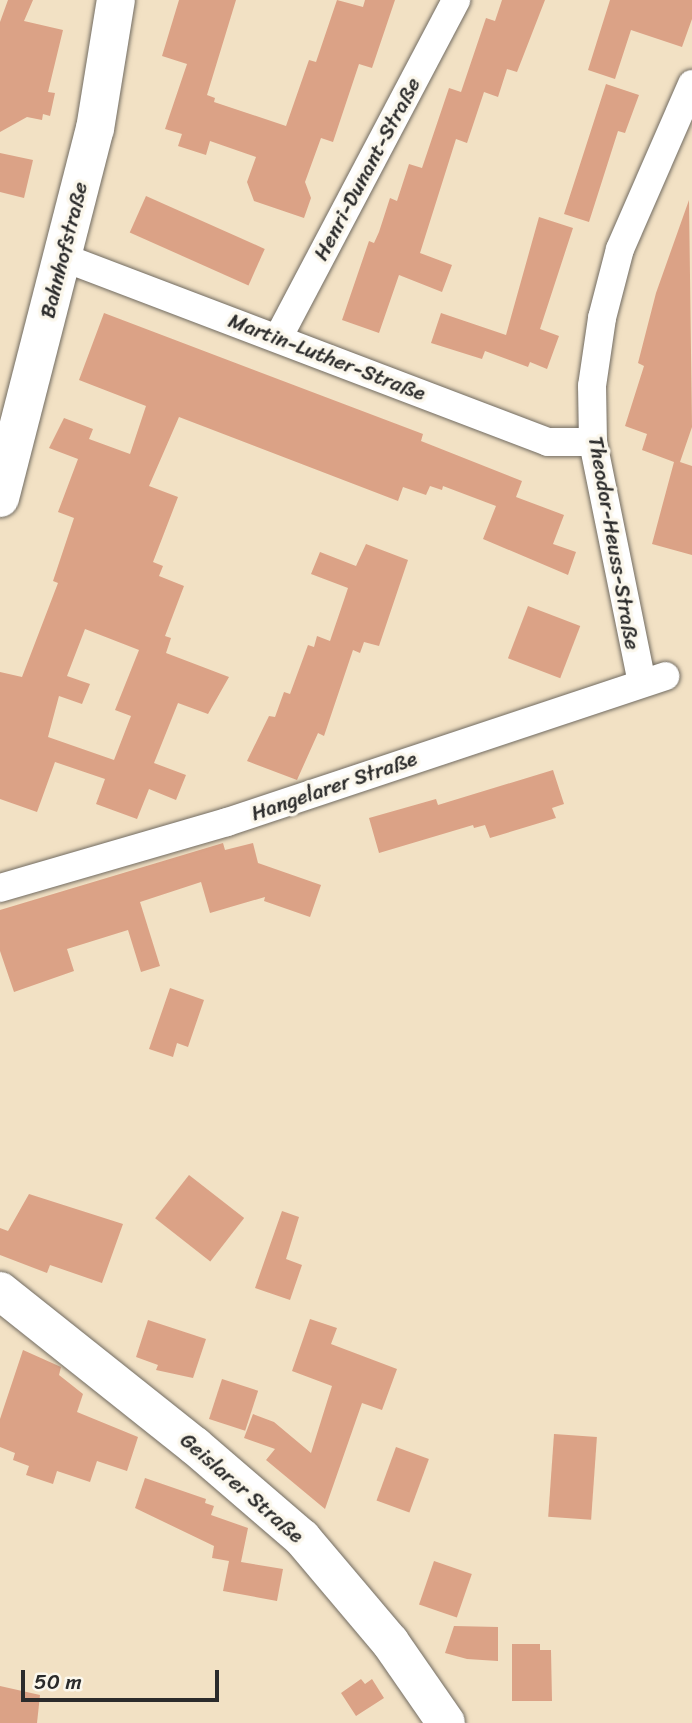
<!DOCTYPE html>
<meta charset="utf-8">
<style>
body{margin:0}
#map{position:relative;width:692px;height:1723px;overflow:hidden;background:#f2e1c4;font-family:Sriracha,sans-serif}
div>[style]{position:absolute}
.building>*{inset:0;background:#dba286;transform-origin:0 0}
.roads{filter:drop-shadow(0 0 2px #716b61) drop-shadow(0 0 2px #716b61)}
.minor>*{height:28px;margin:-14px;padding:0 14px;transform-origin:14px;border-radius:14px;background:#fff}
.secondary>*{height:38px;margin:-19px;padding:0 19px;transform-origin:19px;border-radius:19px;background:#fff}
span{translate:-50% -50%;white-space:nowrap;text-align:center;line-height:1.15;-webkit-text-stroke:7px #fbf7ec;paint-order:stroke}
.street-label{font-size:21px;color:#2b2b2b}
.scale{position:absolute;left:21px;top:1670px;width:198px;height:32px;box-sizing:border-box;border:4px solid #2b2b2b;border-top:0;padding-left:9px;font-size:21px;line-height:24px;white-space:nowrap;color:#2b2b2b;-webkit-text-stroke:5px #fbf7ec;paint-order:stroke}
</style>
<div id="map">
<div class="building">
<i style="clip-path:polygon(8px 0,33px 0,24px 21px,63px 30px,48px 92px,55px 93px,50px 116px,43px 114px,42px 120px,27px 117px,0 132px,0 22px)"></i>
<i style="clip-path:polygon(179px 0,236px 0,207px 95px,215px 98px,214px 102px,286px 126px,309px 60px,316px 62px,337px 0,363px 7px,365px 0,395px 0,372px 68px,359px 64px,333px 142px,321px 138px,305px 182px,311px 198px,304px 218px,254px 201px,247px 182px,256px 157px,210px 141px,206px 155px,178px 146px,182px 134px,165px 129px,187px 64px,162px 56px)"></i>
<i style="clip-path:polygon(502px 0,545px 0,517px 72px,507px 69px,498px 97px,484px 92px,467px 143px,456px 139px,420px 253px,452px 265px,442px 292px,399px 275px,379px 333px,342px 320px,369px 241px,374px 243px,379px 232px,390px 198px,397px 201px,409px 164px,422px 168px,449px 88px,461px 92px,486px 18px,495px 21px)"></i>
<i style="clip-path:polygon(610px 0,692px 0,692px 19px,682px 47px,631px 30px,615px 79px,588px 70px)"></i>
<i style="clip-path:polygon(606px 84px,639px 95px,625px 133px,618px 131px,589px 222px,564px 214px)"></i>
<i style="clip-path:polygon(0 153px,33px 160px,24px 198px,0 192px)"></i>
<i style="left:146px;top:196px;width:130px;height:40px;rotate:24deg"></i>
<i style="clip-path:polygon(689px 200px,692px 427px,680px 462px,692px 466px,692px 555px,652px 544px,674px 462px,642px 450px,647px 434px,625px 426px,644px 366px,638px 363px,656px 293px)"></i>
<i style="clip-path:polygon(539px 217px,573px 228px,540px 329px,559px 336px,547px 369px,530px 362px,528px 367px,485px 351px,482px 359px,431px 343px,441px 313px,506px 335px)"></i>
<i style="clip-path:polygon(evenodd,104px 313px,423px 434px,421px 441px,522px 481px,516px 497px,564px 515px,553px 544px,576px 552px,568px 575px,483px 539px,496px 506px,443px 486px,442px 490px,430px 486px,426px 495px,403px 487px,398px 501px,179px 417px,149px 486px,178px 497px,153px 562px,163px 566px,159px 576px,184px 586px,165px 636px,171px 638px,166px 653px,229px 677px,208px 714px,178px 703px,154px 763px,186px 775px,176px 800px,149px 789px,137px 819px,96px 804px,105px 779px,55px 762px,37px 812px,0 799px,0 672px,22px 677px,58px 583px,53px 581px,74px 518px,58px 512px,78px 459px,49px 448px,64px 418px,93px 429px,89px 439px,130px 454px,146px 406px,79px 380px,104px 313px,85px 629px,139px 650px,115px 710px,131px 716px,114px 760px,48px 737px,59px 696px,82px 704px,90px 684px,67px 676px,85px 629px)"></i>
<i style="clip-path:polygon(366px 544px,408px 560px,379px 646px,364px 642px,360px 653px,353px 650px,324px 736px,318px 733px,297px 780px,247px 761px,269px 716px,275px 717px,284px 692px,290px 694px,308px 645px,314px 647px,317px 636px,330px 641px,344px 600px,348px 588px,311px 574px,320px 552px,356px 566px)"></i>
<i style="left:528px;top:606px;width:56px;height:56px;rotate:21deg"></i>
<i style="clip-path:polygon(553px 770px,564px 804px,552px 808px,556px 818px,490px 838px,485px 825px,474px 828px,473px 825px,379px 853px,369px 818px,436px 799px,438px 805px)"></i>
<i style="clip-path:polygon(223px 843px,225px 850px,253px 843px,258px 863px,321px 885px,310px 917px,264px 901px,265px 897px,210px 913px,201px 882px,140px 902px,160px 966px,141px 972px,128px 930px,67px 949px,74px 971px,14px 992px,0 951px,0 910px)"></i>
<i style="clip-path:polygon(170px 988px,204px 1000px,188px 1047px,177px 1043px,173px 1057px,149px 1049px)"></i>
<i style="left:189px;top:1175px;width:70px;height:55px;rotate:38deg"></i>
<i style="clip-path:polygon(29px 1194px,123px 1224px,102px 1283px,50px 1265px,47px 1273px,0 1255px,0 1228px,8px 1231px)"></i>
<i style="clip-path:polygon(282px 1211px,299px 1217px,286px 1259px,302px 1265px,290px 1300px,255px 1288px)"></i>
<i style="clip-path:polygon(310px 1319px,337px 1328px,331px 1344px,397px 1369px,382px 1410px,362px 1403px,325px 1509px,266px 1460px,275px 1449px,244px 1438px,253px 1414px,274px 1422px,311px 1453px,332px 1386px,292px 1371px)"></i>
<i style="clip-path:polygon(148px 1320px,206px 1339px,193px 1378px,156px 1370px,158px 1365px,136px 1357px)"></i>
<i style="clip-path:polygon(23px 1350px,61px 1367px,59px 1375px,83px 1394px,77px 1412px,138px 1437px,127px 1471px,97px 1461px,90px 1482px,57px 1471px,53px 1484px,26px 1475px,29px 1466px,13px 1460px,15px 1453px,0 1447px,0 1419px)"></i>
<i style="left:222px;top:1379px;width:38px;height:42px;rotate:18deg"></i>
<i style="left:554px;top:1434px;width:43px;height:83px;rotate:4deg"></i>
<i style="left:396px;top:1447px;width:35px;height:57px;rotate:20deg"></i>
<i style="clip-path:polygon(145px 1478px,206px 1499px,205px 1503px,214px 1506px,211px 1515px,248px 1528px,241px 1562px,283px 1569px,277px 1601px,223px 1591px,229px 1561px,212px 1558px,214px 1546px,135px 1508px)"></i>
<i style="left:434px;top:1561px;width:40px;height:46px;rotate:19deg"></i>
<i style="clip-path:polygon(454px 1626px,498px 1627px,498px 1661px,467px 1659px,445px 1653px)"></i>
<i style="clip-path:polygon(512px 1644px,540px 1644px,540px 1650px,551px 1650px,552px 1701px,512px 1701px)"></i>
<i style="clip-path:polygon(361px 1679px,365px 1684px,372px 1679px,384px 1698px,356px 1716px,341px 1693px)"></i>
<i style="clip-path:polygon(0 1686px,40px 1695px,37px 1723px,0 1723px)"></i>
</div>
<div class="roads">
<div class="minor">
<i style="left:62px;top:257px;width:520px;rotate:20.84deg"></i>
<i style="left:548px;top:442px;width:45px"></i>
<i style="left:278px;top:338px;width:382px;rotate:-62.2deg"></i>
<i style="left:642px;top:683px;width:246px;rotate:-101.5deg"></i>
<i style="left:593px;top:442px;width:56px;rotate:-91deg"></i>
<i style="left:592px;top:386px;width:69px;rotate:-81.6deg"></i>
<i style="left:602px;top:318px;width:71px;rotate:-75.4deg"></i>
<i style="left:620px;top:249px;width:180px;rotate:-66.4deg"></i>
<i style="left:0;top:888px;width:236px;rotate:-16.2deg"></i>
<i style="left:227px;top:822px;width:462px;rotate:-18.4deg"></i>
</div>
<div class="secondary">
<i style="left:0;top:498px;width:381px;rotate:-75.6deg"></i>
<i style="left:95px;top:129px;width:131px;rotate:-80.8deg"></i>
<i style="left:0;top:1291px;width:249px;rotate:38.5deg"></i>
<i style="left:195px;top:1446px;width:141px;rotate:40.7deg"></i>
<i style="left:302px;top:1538px;width:136px;rotate:49.8deg"></i>
<i style="left:390px;top:1642px;width:98px;rotate:55.3deg"></i>
</div>
</div>
<div class="street-label">
<span style="left:367px;top:169px;rotate:-62deg">Henri-Dunant-Straße</span>
<span style="left:64px;top:250px;rotate:-76deg">Bahnhofstraße</span>
<span style="left:327px;top:357px;rotate:21deg">Martin-Luther-Straße</span>
<span style="left:614px;top:543px;rotate:80deg">Theodor-Heuss-Straße</span>
<span style="left:334px;top:786px;rotate:-19deg">Hangelarer Straße</span>
<span style="left:242px;top:1488px;rotate:41deg">Geislarer Straße</span>
</div>
<div class="scale">50 m</div>
</div>
